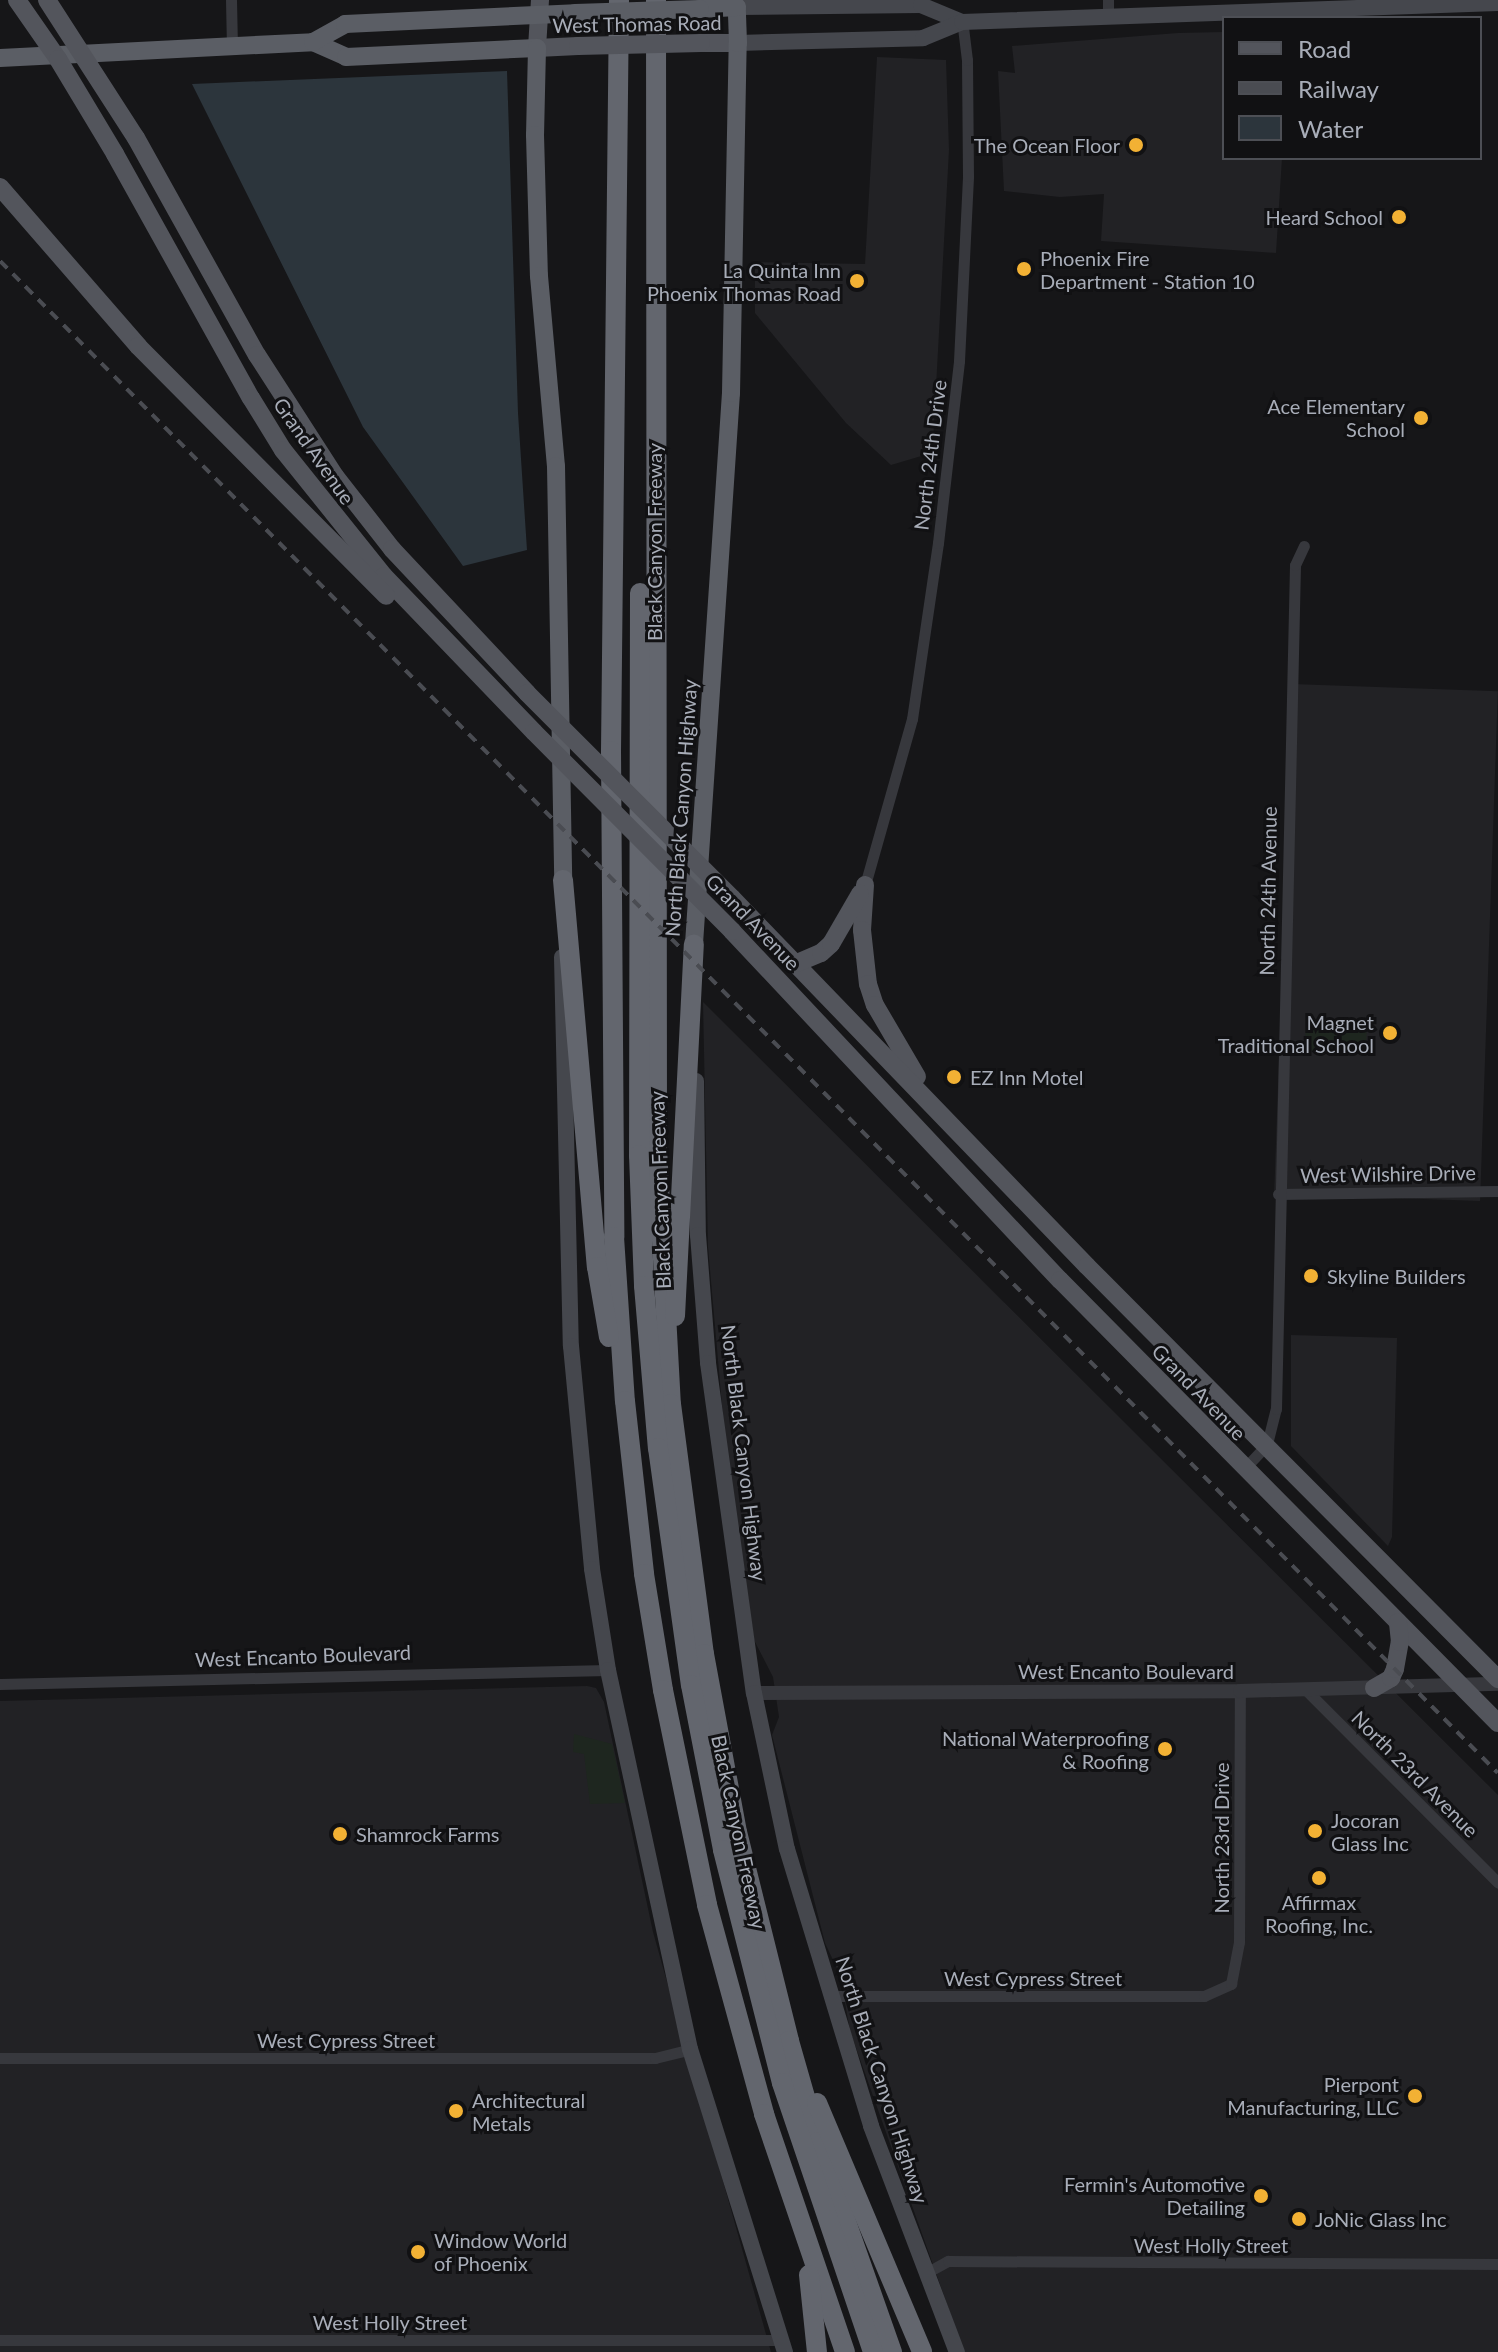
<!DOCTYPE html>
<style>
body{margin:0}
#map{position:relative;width:1498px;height:2352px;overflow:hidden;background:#161618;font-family:Lato,sans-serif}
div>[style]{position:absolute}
.built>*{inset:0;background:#222225;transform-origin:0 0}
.green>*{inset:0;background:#1e261f;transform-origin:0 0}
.water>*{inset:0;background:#2c353c}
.minor>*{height:11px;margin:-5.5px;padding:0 5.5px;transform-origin:5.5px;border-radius:5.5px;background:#37383d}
.tertiary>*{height:14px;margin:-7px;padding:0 7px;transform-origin:7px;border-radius:7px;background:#37383d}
.secondary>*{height:16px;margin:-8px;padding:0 8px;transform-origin:8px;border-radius:8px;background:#45474d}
.primary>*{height:18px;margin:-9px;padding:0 9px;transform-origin:9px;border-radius:9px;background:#53555c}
.trunk>*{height:18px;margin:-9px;padding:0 9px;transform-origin:9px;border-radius:9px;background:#5b5e65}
.motorway>*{height:20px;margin:-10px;padding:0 10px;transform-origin:10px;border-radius:10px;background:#63666e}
.rail>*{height:4px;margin-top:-2px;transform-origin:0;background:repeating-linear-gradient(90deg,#4a4c52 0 10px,transparent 0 18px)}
.primary-bridge>*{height:18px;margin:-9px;padding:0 9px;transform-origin:9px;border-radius:9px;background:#53555c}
.trunk-bridge>*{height:18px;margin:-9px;padding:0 9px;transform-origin:9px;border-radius:9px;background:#5b5e65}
.dots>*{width:22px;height:22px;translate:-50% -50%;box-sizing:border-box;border:4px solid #111113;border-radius:50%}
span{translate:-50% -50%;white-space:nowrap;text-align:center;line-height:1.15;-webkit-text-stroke:6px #111113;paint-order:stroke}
.street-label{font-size:20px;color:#a8adb8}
.poi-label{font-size:20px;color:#a8adb8}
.right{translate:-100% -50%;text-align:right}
.left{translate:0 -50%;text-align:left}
.legend{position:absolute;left:1222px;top:16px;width:260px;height:144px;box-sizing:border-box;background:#111113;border:2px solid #4d4f55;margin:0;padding:10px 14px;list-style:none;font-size:24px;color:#a8adb8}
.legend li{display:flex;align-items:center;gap:16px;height:40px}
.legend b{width:40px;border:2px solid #4d4f55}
</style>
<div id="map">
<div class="built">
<i style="clip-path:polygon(1224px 32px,1224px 158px,1282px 158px,1276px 253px,1101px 241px,1104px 194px,1060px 197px,1004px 191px,998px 71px,1015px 73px,1012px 46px,1178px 33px)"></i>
<i style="clip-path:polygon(877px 57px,946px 60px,949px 150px,933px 442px,928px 454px,891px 465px,846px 423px,755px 313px,755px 262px,865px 264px)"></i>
<i style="left:1292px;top:684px;width:206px;height:510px;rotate:2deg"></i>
<i style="clip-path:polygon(703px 1002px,1498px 1795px,1498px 2352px,964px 2352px,850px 2031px,840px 1975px,825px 1943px,772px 1735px,779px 1717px,773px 1677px,754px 1640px,724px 1428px,708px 1247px)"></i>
<i style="clip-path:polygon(1291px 1335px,1397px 1338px,1392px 1537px,1388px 1546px,1291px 1446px)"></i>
<i style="clip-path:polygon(587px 1686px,596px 1688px,604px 1702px,653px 1932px,771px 2352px,0 2352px,0 1701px)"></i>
</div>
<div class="green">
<i style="left:1306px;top:1019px;width:61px;height:32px;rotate:2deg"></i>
<i style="clip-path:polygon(574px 1734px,612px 1744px,625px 1803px,590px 1804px,584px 1754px,573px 1752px)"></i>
</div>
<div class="water">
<i style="clip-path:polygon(507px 71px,518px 413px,527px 550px,463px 566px,363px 427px,192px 84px)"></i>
</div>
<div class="minor">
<i style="left:231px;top:0;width:47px;rotate:88.8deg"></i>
<i style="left:1108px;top:17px;width:17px;rotate:-90deg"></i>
<i style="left:865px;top:885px;width:173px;rotate:-74.2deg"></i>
<i style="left:912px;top:719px;width:178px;rotate:-81.6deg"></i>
<i style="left:938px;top:543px;width:183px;rotate:-83.4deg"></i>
<i style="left:959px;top:361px;width:185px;rotate:-87.2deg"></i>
<i style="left:968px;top:176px;width:116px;rotate:-90.5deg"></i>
<i style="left:967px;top:60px;width:38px;rotate:-97deg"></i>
<i style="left:1278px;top:1194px;width:220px;rotate:-0.8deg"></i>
<i style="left:1244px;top:1469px;width:34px;rotate:-47deg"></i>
<i style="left:1267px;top:1444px;width:36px;rotate:-76deg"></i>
<i style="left:1276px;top:1409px;width:844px;rotate:-88.71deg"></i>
<i style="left:1295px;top:565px;width:21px;rotate:-65deg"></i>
<i style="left:0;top:1684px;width:608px;rotate:-1.32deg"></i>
<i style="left:1306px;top:1690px;width:272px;rotate:45.1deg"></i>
<i style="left:831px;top:1996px;width:373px"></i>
<i style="left:1204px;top:1996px;width:30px;rotate:-24deg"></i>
<i style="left:1231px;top:1984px;width:43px;rotate:-79.2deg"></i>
<i style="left:1239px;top:1942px;width:251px;rotate:-89.8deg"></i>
<i style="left:0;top:2058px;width:655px"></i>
<i style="left:655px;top:2058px;width:36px;rotate:-14deg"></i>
<i style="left:926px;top:2273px;width:25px;rotate:-29deg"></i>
<i style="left:948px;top:2261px;width:550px;rotate:0.31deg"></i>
<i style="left:0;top:2340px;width:780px"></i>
</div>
<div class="tertiary">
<i style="left:754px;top:1693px;width:486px;rotate:-0.2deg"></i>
<i style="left:1240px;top:1691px;width:258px;rotate:-1.6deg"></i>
</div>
<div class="secondary">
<i style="left:737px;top:7px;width:184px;rotate:-0.6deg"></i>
<i style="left:921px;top:5px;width:44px;rotate:22.5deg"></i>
<i style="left:738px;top:43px;width:185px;rotate:-1.5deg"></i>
<i style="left:923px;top:38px;width:42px;rotate:-22.3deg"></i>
<i style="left:962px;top:22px;width:536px;rotate:-2.03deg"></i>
<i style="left:562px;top:957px;width:389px;rotate:88.7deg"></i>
<i style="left:571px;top:1346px;width:224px;rotate:84.6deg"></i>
<i style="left:592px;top:1569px;width:102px;rotate:81deg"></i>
<i style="left:608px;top:1670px;width:388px;rotate:77.8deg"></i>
<i style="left:690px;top:2049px;width:318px;rotate:72.6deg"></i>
<i style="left:696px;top:1081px;width:154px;rotate:89.3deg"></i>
<i style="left:698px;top:1235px;width:128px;rotate:85.5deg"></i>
<i style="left:708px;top:1363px;width:333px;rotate:82.1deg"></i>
<i style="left:754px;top:1693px;width:159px;rotate:78.1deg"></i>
<i style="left:787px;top:1849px;width:289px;rotate:73.1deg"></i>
<i style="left:871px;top:2126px;width:242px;rotate:69.2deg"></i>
</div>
<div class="primary">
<i style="left:540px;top:0;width:48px;rotate:93.6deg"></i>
<i style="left:537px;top:48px;width:41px;rotate:-2.8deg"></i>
<i style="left:701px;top:43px;width:37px"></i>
<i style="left:136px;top:138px;width:248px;rotate:60.9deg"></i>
<i style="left:257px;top:355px;width:144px;rotate:57.2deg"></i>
<i style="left:335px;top:476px;width:93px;rotate:52deg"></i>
<i style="left:392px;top:549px;width:197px;rotate:46.8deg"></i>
<i style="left:115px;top:154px;width:279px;rotate:60.9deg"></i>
<i style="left:251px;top:398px;width:61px;rotate:58.4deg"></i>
<i style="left:283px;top:450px;width:161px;rotate:51.3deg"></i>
<i style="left:384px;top:576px;width:216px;rotate:46.1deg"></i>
<i style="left:0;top:187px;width:211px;rotate:49deg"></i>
<i style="left:138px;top:346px;width:352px;rotate:45.2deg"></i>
<i style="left:865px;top:885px;width:45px;rotate:93.8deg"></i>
<i style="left:862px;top:930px;width:54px;rotate:83.7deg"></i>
<i style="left:868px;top:984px;width:22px;rotate:72deg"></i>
<i style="left:875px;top:1005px;width:83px;rotate:59.7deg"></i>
<i style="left:732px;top:898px;width:511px;rotate:46.03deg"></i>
<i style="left:1087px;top:1266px;width:583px;rotate:45.14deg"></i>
<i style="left:732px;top:931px;width:479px;rotate:46.8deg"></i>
<i style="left:1060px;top:1280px;width:623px;rotate:45.33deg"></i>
<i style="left:797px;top:963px;width:26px;rotate:-23deg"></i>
<i style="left:821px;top:953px;width:13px;rotate:-42deg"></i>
<i style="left:831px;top:944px;width:58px;rotate:-59.9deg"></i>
<i style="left:1374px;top:1688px;width:20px;rotate:-30deg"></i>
<i style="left:1391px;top:1678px;width:10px;rotate:-66deg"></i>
<i style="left:1395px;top:1669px;width:27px;rotate:-80deg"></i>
<i style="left:1400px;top:1642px;width:20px;rotate:-96deg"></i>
</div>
<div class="trunk">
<i style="left:313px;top:42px;width:36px;rotate:24deg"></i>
<i style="left:346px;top:57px;width:191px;rotate:-2.7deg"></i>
<i style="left:537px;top:48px;width:87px;rotate:91.3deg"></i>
<i style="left:535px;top:135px;width:141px;rotate:88.4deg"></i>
<i style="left:539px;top:276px;width:191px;rotate:84.9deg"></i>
<i style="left:556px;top:466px;width:414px;rotate:89deg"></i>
<i style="left:0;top:58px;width:313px;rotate:-2.9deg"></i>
<i style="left:313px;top:42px;width:37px;rotate:-29deg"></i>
<i style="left:345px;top:24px;width:230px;rotate:-2.7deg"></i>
<i style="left:694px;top:944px;width:552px;rotate:-86.16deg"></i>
<i style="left:731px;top:393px;width:350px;rotate:-88.9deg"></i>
<i style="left:738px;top:43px;width:36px;rotate:-92deg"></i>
<i style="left:737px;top:7px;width:37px;rotate:177deg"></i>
</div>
<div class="motorway">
<i style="left:619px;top:0;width:751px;rotate:90.61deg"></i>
<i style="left:611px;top:751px;width:486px;rotate:89.6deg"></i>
<i style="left:614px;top:1237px;width:164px;rotate:86.2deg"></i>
<i style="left:625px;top:1401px;width:174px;rotate:83.7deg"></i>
<i style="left:644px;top:1574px;width:118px;rotate:80.7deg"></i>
<i style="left:663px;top:1690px;width:219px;rotate:78.4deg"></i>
<i style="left:707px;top:1905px;width:217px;rotate:74.7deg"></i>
<i style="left:764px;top:2114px;width:251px;rotate:71.2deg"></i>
<i style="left:656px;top:0;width:1148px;rotate:89.95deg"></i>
<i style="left:657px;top:1148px;width:256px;rotate:86.9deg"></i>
<i style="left:671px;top:1404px;width:252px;rotate:82.5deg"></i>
<i style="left:704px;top:1654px;width:181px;rotate:79.5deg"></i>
<i style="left:737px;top:1832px;width:215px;rotate:76deg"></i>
<i style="left:789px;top:2041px;width:105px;rotate:74deg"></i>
<i style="left:818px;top:2142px;width:223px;rotate:70.6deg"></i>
<i style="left:640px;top:593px;width:562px;rotate:90.1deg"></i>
<i style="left:639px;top:1155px;width:131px;rotate:87.8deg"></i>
<i style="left:644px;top:1286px;width:163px;rotate:85.1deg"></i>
<i style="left:658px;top:1448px;width:239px;rotate:82.1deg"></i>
<i style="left:691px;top:1685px;width:168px;rotate:79deg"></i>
<i style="left:723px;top:1850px;width:240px;rotate:75.8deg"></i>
<i style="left:782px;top:2083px;width:284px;rotate:71.3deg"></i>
<i style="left:563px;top:880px;width:388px;rotate:85deg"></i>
<i style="left:597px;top:1267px;width:71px;rotate:80.3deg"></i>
<i style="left:675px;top:1316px;width:372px;rotate:-87.1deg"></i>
<i style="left:817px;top:2103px;width:270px;rotate:67.1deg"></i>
<i style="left:809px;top:2275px;width:77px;rotate:84.1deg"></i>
</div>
<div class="rail">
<i style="left:0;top:261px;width:2128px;rotate:45.27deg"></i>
</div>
<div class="primary-bridge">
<i style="left:17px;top:0;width:72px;rotate:55.2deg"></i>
<i style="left:58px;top:59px;width:111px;rotate:59deg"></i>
<i style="left:47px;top:0;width:164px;rotate:57.2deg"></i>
<i style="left:578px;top:46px;width:123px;rotate:-1.4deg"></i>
<i style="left:527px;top:693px;width:290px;rotate:45deg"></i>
<i style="left:534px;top:732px;width:281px;rotate:45.1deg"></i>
</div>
<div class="trunk-bridge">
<i style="left:575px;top:13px;width:125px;rotate:-1.8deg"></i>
</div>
<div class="dots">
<i style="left:1136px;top:145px;background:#f2b134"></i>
<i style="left:1399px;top:217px;background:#f2b134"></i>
<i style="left:1024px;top:269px;background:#f2b134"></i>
<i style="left:857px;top:281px;background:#f2b134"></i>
<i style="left:1421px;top:418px;background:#f2b134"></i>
<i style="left:1390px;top:1033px;background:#f2b134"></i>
<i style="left:954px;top:1077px;background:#f2b134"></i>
<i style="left:1311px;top:1276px;background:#f2b134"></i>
<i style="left:1165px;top:1749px;background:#f2b134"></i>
<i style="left:1315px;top:1831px;background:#f2b134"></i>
<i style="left:340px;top:1834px;background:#f2b134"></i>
<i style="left:1319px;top:1878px;background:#f2b134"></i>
<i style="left:1415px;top:2096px;background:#f2b134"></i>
<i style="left:456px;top:2111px;background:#f2b134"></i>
<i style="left:1261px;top:2196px;background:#f2b134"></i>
<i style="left:1299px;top:2219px;background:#f2b134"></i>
<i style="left:418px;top:2252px;background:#f2b134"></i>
</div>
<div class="street-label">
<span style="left:637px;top:24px;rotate:-1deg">West Thomas Road</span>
<span style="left:314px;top:451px;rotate:55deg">Grand Avenue</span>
<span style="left:930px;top:455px;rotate:-83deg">North 24th Drive</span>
<span style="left:654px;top:542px;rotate:-90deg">Black Canyon Freeway</span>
<span style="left:681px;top:808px;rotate:-86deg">North Black Canyon Highway</span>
<span style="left:1268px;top:891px;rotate:-89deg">North 24th Avenue</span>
<span style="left:753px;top:922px;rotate:46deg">Grand Avenue</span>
<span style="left:1388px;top:1174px;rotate:-1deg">West Wilshire Drive</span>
<span style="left:660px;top:1190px;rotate:-92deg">Black Canyon Freeway</span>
<span style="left:1199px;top:1392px;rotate:46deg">Grand Avenue</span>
<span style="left:744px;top:1453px;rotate:83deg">North Black Canyon Highway</span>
<span style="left:303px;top:1656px;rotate:-2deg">West Encanto Boulevard</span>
<span style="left:1126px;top:1671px">West Encanto Boulevard</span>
<span style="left:1415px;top:1774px;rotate:45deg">North 23rd Avenue</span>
<span style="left:739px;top:1832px;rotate:78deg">Black Canyon Freeway</span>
<span style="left:1221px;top:1838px;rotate:-90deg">North 23rd Drive</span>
<span style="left:1033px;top:1978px">West Cypress Street</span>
<span style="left:346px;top:2040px">West Cypress Street</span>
<span style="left:882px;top:2080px;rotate:72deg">North Black Canyon Highway</span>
<span style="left:1211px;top:2245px">West Holly Street</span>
<span style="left:390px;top:2322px">West Holly Street</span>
</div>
<div class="poi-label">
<span class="right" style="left:1120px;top:145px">The Ocean Floor</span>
<span class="right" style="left:1383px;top:217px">Heard School</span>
<span class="left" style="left:1040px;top:270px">Phoenix Fire<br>Department - Station 10</span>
<span class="right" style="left:841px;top:282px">La Quinta Inn<br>Phoenix Thomas Road</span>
<span class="right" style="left:1405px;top:418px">Ace Elementary<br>School</span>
<span class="right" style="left:1374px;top:1034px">Magnet<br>Traditional School</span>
<span class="left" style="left:970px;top:1077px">EZ Inn Motel</span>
<span class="left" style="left:1327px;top:1276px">Skyline Builders</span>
<span class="right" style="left:1149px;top:1750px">National Waterproofing<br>&amp; Roofing</span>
<span class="left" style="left:1331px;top:1832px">Jocoran<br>Glass Inc</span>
<span class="left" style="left:356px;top:1834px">Shamrock Farms</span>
<span style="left:1319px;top:1914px">Affirmax<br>Roofing, Inc.</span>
<span class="right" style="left:1399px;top:2096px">Pierpont<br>Manufacturing, LLC</span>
<span class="left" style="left:472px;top:2112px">Architectural<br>Metals</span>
<span class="right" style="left:1245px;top:2196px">Fermin's Automotive<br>Detailing</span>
<span class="left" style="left:1315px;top:2219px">JoNic Glass Inc</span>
<span class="left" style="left:434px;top:2252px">Window World<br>of Phoenix</span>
</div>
<ul class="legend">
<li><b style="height:10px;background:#53555c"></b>Road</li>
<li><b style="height:10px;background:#4a4c52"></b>Railway</li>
<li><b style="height:22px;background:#2c353c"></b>Water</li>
</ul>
</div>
